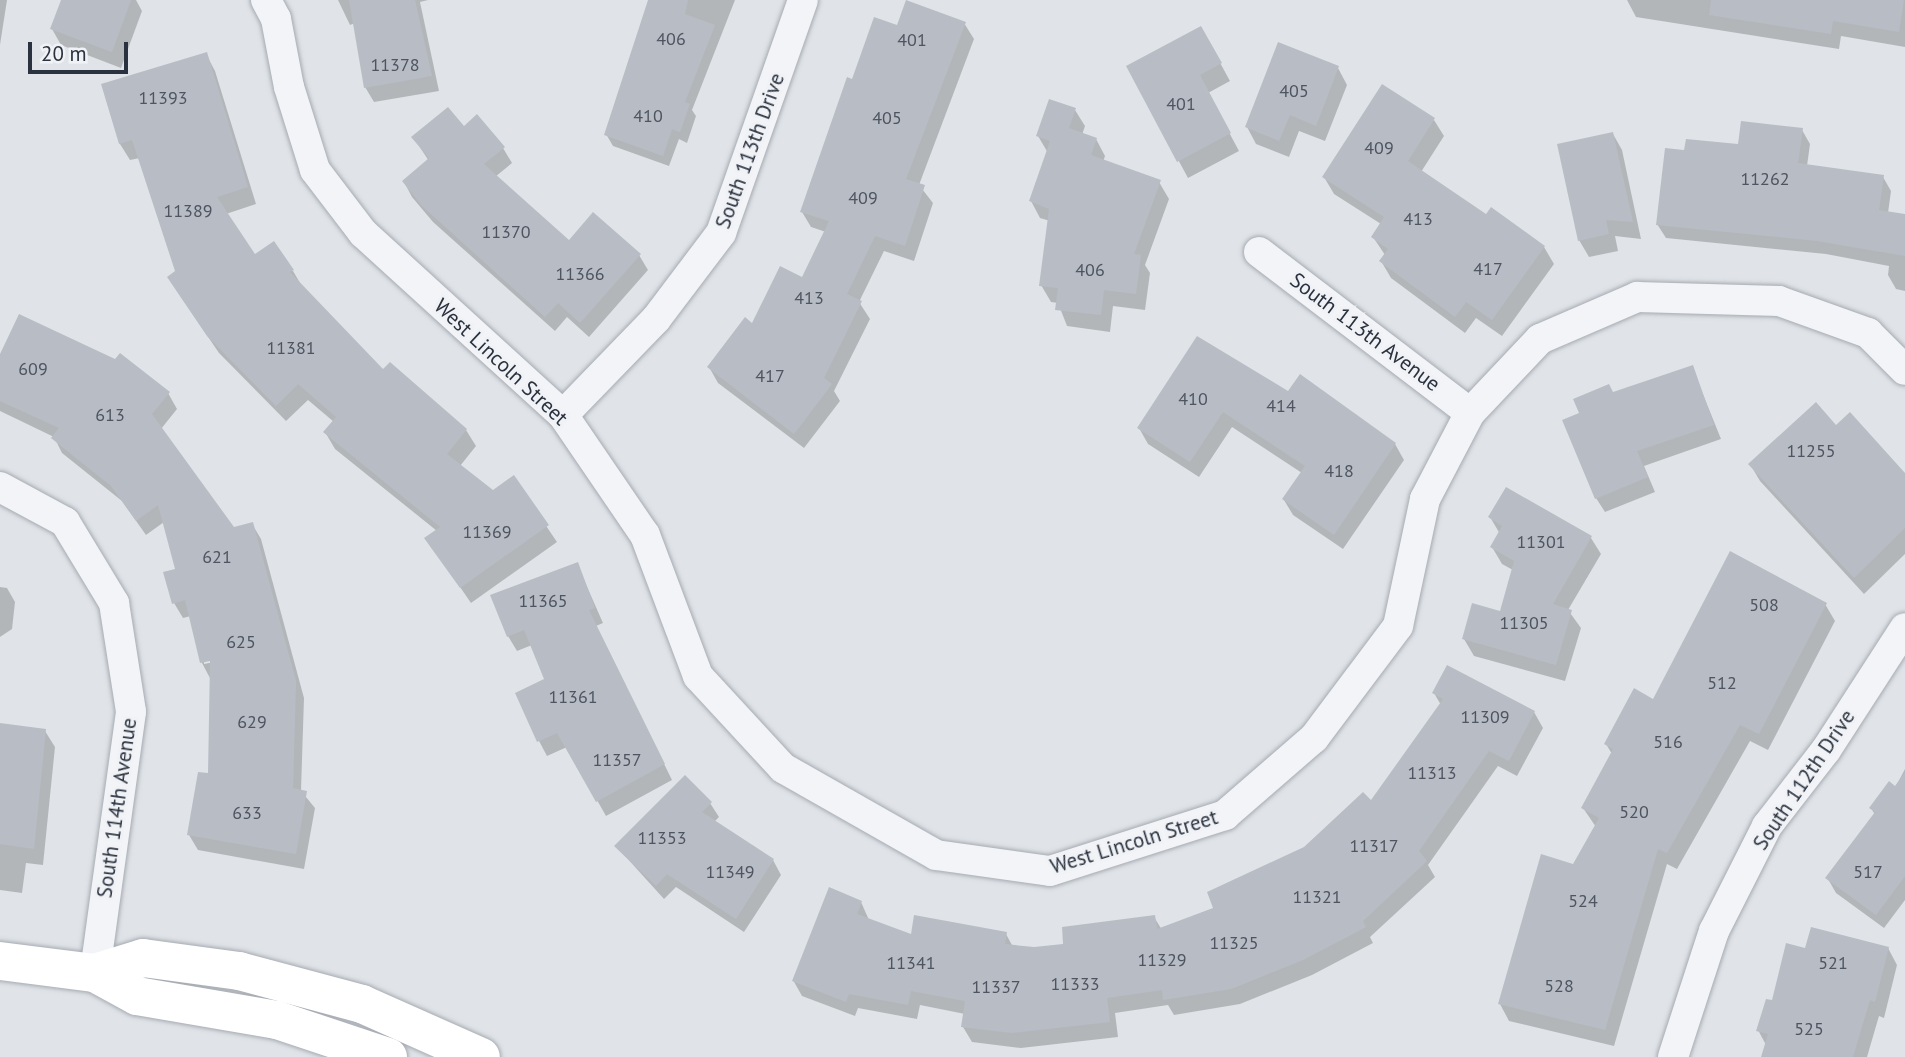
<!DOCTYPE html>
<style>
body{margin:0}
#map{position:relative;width:1905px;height:1057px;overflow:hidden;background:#e0e4e8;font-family:"PT Sans",sans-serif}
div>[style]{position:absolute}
.shadow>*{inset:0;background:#0003}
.building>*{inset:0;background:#b8bdc5}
.roads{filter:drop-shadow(0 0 2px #a6abb2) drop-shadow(0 0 2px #a6abb2)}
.street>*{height:30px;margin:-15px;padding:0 15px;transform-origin:15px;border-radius:15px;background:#f3f4f7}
.secondary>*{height:38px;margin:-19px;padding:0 19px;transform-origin:19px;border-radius:19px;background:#fff}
span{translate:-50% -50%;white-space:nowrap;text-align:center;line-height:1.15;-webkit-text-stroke:6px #f0f2f6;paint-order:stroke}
.number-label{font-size:18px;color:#4e5560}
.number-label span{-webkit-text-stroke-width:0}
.street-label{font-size:21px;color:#2a323f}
.scale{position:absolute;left:28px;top:42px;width:100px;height:32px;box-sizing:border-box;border:4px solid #2a323f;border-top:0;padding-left:9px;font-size:21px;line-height:24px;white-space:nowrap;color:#2a323f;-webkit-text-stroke:5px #f0f2f6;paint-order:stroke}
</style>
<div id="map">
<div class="shadow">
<i style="clip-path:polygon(0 0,7px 0,0 45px)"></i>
<i style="clip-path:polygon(63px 0,136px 0,142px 11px,121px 68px,61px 45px,52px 29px)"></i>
<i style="clip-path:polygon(338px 0,428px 0,420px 2px,439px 91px,374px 102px,365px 87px,355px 23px,350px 25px)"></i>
<i style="clip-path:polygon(650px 0,735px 0,692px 110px,696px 116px,687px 143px,679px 139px,669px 166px,613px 146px,606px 134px)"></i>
<i style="clip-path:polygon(1627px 0,1905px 0,1905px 47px,1841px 36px,1839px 49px,1636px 17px)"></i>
<i style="clip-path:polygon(964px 23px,974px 39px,919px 185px,933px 203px,914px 261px,884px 251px,859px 302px,870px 319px,834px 391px,840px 401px,804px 448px,718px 383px,709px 367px,803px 279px,826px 232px,811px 227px,802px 212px,853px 81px,898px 27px)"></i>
<i style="clip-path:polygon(1201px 28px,1230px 81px,1208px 93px,1239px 151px,1188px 178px,1128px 67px)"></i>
<i style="clip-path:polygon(206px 54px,215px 71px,256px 204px,226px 214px,255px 256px,293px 271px,303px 288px,383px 372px,466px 430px,476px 446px,460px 466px,493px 492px,513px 477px,557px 542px,471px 603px,427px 539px,437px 531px,335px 449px,325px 432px,334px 422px,308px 400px,286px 421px,219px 353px,179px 294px,177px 272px,140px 158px,130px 160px,120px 144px,103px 85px)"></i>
<i style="clip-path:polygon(1338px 68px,1347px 85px,1325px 141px,1299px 131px,1289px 157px,1256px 144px,1247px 127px)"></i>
<i style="clip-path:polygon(1075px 110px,1085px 126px,1082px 135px,1096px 139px,1105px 156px,1103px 162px,1159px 182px,1169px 199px,1145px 265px,1150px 273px,1145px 310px,1113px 306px,1110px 332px,1067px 326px,1058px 303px,1051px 302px,1041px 285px,1050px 221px,1040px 218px,1031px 201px,1048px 153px,1038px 136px)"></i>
<i style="clip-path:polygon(1434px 120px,1444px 136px,1421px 172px,1487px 216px,1491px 210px,1544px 247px,1554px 264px,1502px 336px,1476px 318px,1465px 333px,1391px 278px,1381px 261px,1385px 255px,1373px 237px,1381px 224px,1334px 194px,1324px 177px)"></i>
<i style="clip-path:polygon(463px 128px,503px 148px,512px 163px,495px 177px,569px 242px,639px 255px,648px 270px,589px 337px,567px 317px,555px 331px,433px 222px,412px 197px,404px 182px,429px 161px,413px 137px)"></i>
<i style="clip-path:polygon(1802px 130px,1810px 144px,1807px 166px,1883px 177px,1891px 191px,1888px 213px,1905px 215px,1905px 291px,1896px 289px,1888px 275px,1889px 266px,1826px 254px,1666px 238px,1657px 224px,1686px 152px,1739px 146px)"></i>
<i style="clip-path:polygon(1613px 134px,1622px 150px,1641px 239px,1615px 236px,1618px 251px,1589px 257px,1579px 240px)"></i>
<i style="clip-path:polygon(evenodd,0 358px,168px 393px,177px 409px,161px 429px,233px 529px,252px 524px,261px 539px,304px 698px,301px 791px,315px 808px,304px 869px,198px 850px,189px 835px,210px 775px,211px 680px,202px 663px,191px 616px,183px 618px,174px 603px,177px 570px,164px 522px,146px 535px,122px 501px,62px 453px,54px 437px,0 411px,0 358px,204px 661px,219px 661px,204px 664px,204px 661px)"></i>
<i style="clip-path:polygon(1692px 367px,1721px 439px,1644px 466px,1655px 492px,1605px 512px,1596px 498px,1581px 414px)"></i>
<i style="clip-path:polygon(1289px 393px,1395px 444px,1404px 460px,1343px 549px,1293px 515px,1284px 500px,1302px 473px,1232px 427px,1199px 477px,1148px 444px,1139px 428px)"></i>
<i style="clip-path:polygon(1750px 464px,1905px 474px,1905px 554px,1864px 594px,1760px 481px)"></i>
<i style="clip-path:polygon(1490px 517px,1591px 538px,1601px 554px,1568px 610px,1581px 628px,1565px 681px,1474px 656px,1464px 639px,1501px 613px,1513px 570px,1502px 564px,1492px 547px,1500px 534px)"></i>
<i style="clip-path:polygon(577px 564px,603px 623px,596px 626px,672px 780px,606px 816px,567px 747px,547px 756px,539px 741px,517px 693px,546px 680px,532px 645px,517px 651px,508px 636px)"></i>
<i style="clip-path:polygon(0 587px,7px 588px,15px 602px,12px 629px,0 637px)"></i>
<i style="clip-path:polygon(1825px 604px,1835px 621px,1768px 750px,1750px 741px,1677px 869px,1667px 864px,1614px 1046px,1509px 1021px,1500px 1004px,1596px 827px,1583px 808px,1612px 754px,1606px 744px)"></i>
<i style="clip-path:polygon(1434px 693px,1534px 712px,1543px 728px,1517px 776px,1498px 766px,1428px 865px,1435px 877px,1370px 937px,1373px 943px,1312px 975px,1240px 1004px,1174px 1015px,1168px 1005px,1115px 1013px,1118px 1037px,1021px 1048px,972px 1042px,963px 1027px,965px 1014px,920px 1005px,917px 1019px,858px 1008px,855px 1016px,802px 996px,793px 980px,861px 902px,869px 920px,912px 937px,1006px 934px,1013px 947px,1034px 949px,1065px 945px,1154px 917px,1162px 930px,1215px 909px,1371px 803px,1441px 705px)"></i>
<i style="clip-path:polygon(0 725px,45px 731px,55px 747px,43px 865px,26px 863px,22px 893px,0 890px)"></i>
<i style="clip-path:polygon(1905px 769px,1905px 900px,1884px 928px,1836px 893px,1828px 879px,1875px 815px,1871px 808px,1895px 788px)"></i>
<i style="clip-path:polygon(710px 803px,719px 817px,714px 822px,773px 860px,781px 875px,744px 932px,676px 887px,664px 899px,616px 846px)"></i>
<i style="clip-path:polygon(1888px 948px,1897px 965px,1884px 1018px,1879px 1016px,1867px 1057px,1763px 1057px,1766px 1045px,1758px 1030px,1807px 950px)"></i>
</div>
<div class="building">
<i style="clip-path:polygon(61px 0,131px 0,112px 52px,50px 29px)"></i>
<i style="clip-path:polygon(349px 0,415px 0,432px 76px,364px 88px)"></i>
<i style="clip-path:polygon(648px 0,688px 0,685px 14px,715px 25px,685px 102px,690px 104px,680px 132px,672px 129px,663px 156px,604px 135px)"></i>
<i style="clip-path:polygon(906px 0,966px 22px,906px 179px,925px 185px,905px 246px,875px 236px,847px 294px,862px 301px,824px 378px,832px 384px,794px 434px,707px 367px,745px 317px,752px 323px,780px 266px,802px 277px,829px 221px,800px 212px,847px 77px,852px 79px,874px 17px,897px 25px)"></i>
<i style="clip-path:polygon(1711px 0,1904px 0,1899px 32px,1833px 21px,1831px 34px,1709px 15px)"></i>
<i style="clip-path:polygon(1201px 26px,1222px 63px,1200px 75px,1231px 133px,1177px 162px,1126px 66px)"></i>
<i style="clip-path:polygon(1278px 42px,1339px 66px,1316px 126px,1290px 115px,1279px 141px,1245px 127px)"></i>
<i style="clip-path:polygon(207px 52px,248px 187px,217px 197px,255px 254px,274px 241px,294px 270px,290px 272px,383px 369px,390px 362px,467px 429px,447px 454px,493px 490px,514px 475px,549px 525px,460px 588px,424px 538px,440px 527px,323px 432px,336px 417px,298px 384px,276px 406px,207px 336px,167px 277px,175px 271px,132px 140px,119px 144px,101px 84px)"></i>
<i style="clip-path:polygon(1382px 84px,1435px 118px,1408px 161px,1486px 214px,1491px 207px,1545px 246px,1492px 320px,1466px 302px,1455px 317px,1379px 261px,1388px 249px,1371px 237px,1384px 217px,1322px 177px)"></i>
<i style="clip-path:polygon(1049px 99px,1076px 108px,1069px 128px,1097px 138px,1091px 155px,1161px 180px,1134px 254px,1141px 255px,1136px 294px,1104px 290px,1101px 315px,1055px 310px,1058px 288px,1039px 286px,1049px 209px,1029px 201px,1050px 141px,1036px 136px)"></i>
<i style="clip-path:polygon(448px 107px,464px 126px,477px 114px,505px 147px,484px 164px,569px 240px,593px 212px,641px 254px,580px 323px,558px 303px,545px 317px,422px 206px,402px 181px,429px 158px,411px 137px)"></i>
<i style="clip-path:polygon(1741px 121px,1803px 128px,1798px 163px,1884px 175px,1879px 210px,1905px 214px,1905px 256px,1817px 241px,1656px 225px,1665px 148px,1684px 150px,1686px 139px,1738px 144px)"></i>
<i style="clip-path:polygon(1613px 132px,1633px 222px,1606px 220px,1609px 234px,1578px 241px,1557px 144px)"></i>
<i style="clip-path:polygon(19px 314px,115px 359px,120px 353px,170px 392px,152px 414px,234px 527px,253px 522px,296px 681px,293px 788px,307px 791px,296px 854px,187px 835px,198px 772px,208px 773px,210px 661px,200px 663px,185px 600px,172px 604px,163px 572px,175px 569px,158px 505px,136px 521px,111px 486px,51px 438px,59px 428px,0 401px,0 354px)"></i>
<i style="clip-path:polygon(1197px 336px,1288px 391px,1300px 374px,1396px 443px,1334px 535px,1282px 499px,1305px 466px,1223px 412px,1190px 462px,1137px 428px)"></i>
<i style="clip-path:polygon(1693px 365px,1714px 425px,1637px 451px,1648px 477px,1595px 499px,1562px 420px,1579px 413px,1573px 399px,1609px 384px,1613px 392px)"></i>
<i style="clip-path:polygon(1816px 402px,1836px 425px,1850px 412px,1905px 473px,1905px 528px,1854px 578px,1748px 464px)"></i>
<i style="clip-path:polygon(1506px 487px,1592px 536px,1553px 604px,1572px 610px,1556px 665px,1462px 639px,1472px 603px,1500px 611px,1514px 561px,1490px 547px,1502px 526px,1488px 517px)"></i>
<i style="clip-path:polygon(1730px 551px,1827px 603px,1759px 734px,1740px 725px,1667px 853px,1658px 849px,1605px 1030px,1498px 1004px,1541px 854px,1573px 864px,1599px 818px,1581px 808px,1613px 749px,1604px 744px,1634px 688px,1653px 699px)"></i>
<i style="clip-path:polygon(578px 562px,595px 608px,589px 610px,665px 764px,596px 802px,557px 733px,537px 742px,515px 693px,544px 679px,524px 630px,507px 637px,490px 595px)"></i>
<i style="clip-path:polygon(1447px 665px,1535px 711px,1509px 761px,1489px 751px,1419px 851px,1427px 861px,1363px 921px,1366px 927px,1303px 960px,1231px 989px,1163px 1000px,1162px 990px,1107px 998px,1110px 1022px,1012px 1033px,961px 1027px,965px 1001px,911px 991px,908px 1005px,849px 994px,846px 1002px,792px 981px,829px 887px,862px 901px,857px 914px,911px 934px,914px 915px,1007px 932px,1005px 944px,1034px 947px,1063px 944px,1062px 927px,1155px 915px,1157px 929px,1213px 908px,1207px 892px,1304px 847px,1363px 792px,1371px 800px,1443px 699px,1432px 693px)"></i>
<i style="clip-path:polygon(0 723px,46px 729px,34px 849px,0 844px)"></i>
<i style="clip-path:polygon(1905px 772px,1905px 876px,1876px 915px,1825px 878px,1875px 812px,1869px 808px,1889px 781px,1895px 786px)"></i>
<i style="clip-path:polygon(685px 775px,712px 802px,702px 812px,774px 859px,736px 919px,667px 874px,656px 886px,614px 846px)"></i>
<i style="clip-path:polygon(1811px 927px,1889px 947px,1875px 1002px,1870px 1000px,1853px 1057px,1761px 1057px,1768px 1034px,1756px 1031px,1766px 999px,1772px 1000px,1786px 943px,1805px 948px)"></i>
</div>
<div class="roads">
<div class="street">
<i style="left:266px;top:0;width:21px;rotate:62deg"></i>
<i style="left:276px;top:19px;width:69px;rotate:79.2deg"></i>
<i style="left:289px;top:87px;width:87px;rotate:72.6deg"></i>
<i style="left:315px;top:170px;width:79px;rotate:52.7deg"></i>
<i style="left:363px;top:233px;width:270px;rotate:42.3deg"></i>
<i style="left:563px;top:415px;width:145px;rotate:55.7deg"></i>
<i style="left:645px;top:535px;width:151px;rotate:69.4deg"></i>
<i style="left:698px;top:676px;width:125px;rotate:47.3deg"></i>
<i style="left:783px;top:768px;width:176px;rotate:29.6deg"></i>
<i style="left:936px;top:855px;width:115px;rotate:8deg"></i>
<i style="left:1050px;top:871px;width:184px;rotate:-17.7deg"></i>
<i style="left:1225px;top:815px;width:118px;rotate:-40.9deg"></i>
<i style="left:1314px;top:738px;width:140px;rotate:-53.1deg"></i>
<i style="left:1398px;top:626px;width:130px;rotate:-78deg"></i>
<i style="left:1425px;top:499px;width:97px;rotate:-62.4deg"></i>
<i style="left:1470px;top:413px;width:102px;rotate:-46.6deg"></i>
<i style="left:1540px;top:339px;width:106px;rotate:-23.4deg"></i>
<i style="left:1637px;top:297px;width:142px;rotate:1.6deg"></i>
<i style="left:1779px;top:301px;width:95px;rotate:19.8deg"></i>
<i style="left:1868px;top:333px;width:52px;rotate:45deg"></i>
<i style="left:1259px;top:252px;width:265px;rotate:37.3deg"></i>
<i style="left:563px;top:415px;width:134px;rotate:-45.9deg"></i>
<i style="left:656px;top:319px;width:108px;rotate:-52.9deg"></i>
<i style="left:721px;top:233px;width:247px;rotate:-70.6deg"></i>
<i style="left:0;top:487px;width:74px;rotate:28.3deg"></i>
<i style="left:65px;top:522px;width:95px;rotate:58.8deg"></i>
<i style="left:114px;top:603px;width:110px;rotate:81.1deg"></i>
<i style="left:131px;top:712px;width:263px;rotate:97.9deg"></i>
<i style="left:1673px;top:1057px;width:133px;rotate:-72deg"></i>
<i style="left:1714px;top:931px;width:118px;rotate:-63.2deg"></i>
<i style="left:1767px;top:826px;width:96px;rotate:-52.2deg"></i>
<i style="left:1826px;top:750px;width:145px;rotate:-57.1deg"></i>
</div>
<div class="secondary">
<i style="left:0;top:961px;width:96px;rotate:7.2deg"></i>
<i style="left:95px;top:973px;width:48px;rotate:28.7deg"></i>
<i style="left:137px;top:996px;width:142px;rotate:9.7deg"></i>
<i style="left:277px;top:1020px;width:117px;rotate:18.4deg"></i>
<i style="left:95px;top:973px;width:50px;rotate:-17.4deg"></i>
<i style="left:143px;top:958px;width:97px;rotate:7.7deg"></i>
<i style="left:239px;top:971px;width:127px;rotate:15deg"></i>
<i style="left:362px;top:1004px;width:130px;rotate:24deg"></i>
</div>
</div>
<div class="number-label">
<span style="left:671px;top:39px">406</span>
<span style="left:912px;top:40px">401</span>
<span style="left:395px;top:65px">11378</span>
<span style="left:1294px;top:91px">405</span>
<span style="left:163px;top:98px">11393</span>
<span style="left:1181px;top:104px">401</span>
<span style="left:648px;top:116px">410</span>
<span style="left:887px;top:118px">405</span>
<span style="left:1379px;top:148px">409</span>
<span style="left:1765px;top:179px">11262</span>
<span style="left:863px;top:198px">409</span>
<span style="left:188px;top:211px">11389</span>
<span style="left:1418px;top:219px">413</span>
<span style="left:506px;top:232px">11370</span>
<span style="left:1488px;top:269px">417</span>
<span style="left:1090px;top:270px">406</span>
<span style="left:580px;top:274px">11366</span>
<span style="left:809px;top:298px">413</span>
<span style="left:291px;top:348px">11381</span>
<span style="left:33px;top:369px">609</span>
<span style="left:770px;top:376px">417</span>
<span style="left:1193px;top:399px">410</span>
<span style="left:1281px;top:406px">414</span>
<span style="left:110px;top:415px">613</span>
<span style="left:1811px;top:451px">11255</span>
<span style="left:1339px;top:471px">418</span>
<span style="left:487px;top:532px">11369</span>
<span style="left:1541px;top:542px">11301</span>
<span style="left:217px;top:557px">621</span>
<span style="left:543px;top:601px">11365</span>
<span style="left:1764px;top:605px">508</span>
<span style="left:1524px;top:623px">11305</span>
<span style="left:241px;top:642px">625</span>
<span style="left:1722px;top:683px">512</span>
<span style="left:573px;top:697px">11361</span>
<span style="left:1485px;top:717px">11309</span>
<span style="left:252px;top:722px">629</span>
<span style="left:1668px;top:742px">516</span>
<span style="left:617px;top:760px">11357</span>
<span style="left:1432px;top:773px">11313</span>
<span style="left:1634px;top:812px">520</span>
<span style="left:247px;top:813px">633</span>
<span style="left:662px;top:838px">11353</span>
<span style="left:1374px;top:846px">11317</span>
<span style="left:730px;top:872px">11349</span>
<span style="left:1868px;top:872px">517</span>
<span style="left:1317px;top:897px">11321</span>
<span style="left:1583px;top:901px">524</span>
<span style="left:1234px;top:943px">11325</span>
<span style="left:1162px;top:960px">11329</span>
<span style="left:911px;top:963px">11341</span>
<span style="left:1833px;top:963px">521</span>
<span style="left:1075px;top:984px">11333</span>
<span style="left:1559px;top:986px">528</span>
<span style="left:996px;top:987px">11337</span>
<span style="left:1809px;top:1029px">525</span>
</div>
<div class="street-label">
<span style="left:750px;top:151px;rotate:-70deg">South 113th Drive</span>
<span style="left:1365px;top:332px;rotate:37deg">South 113th Avenue</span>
<span style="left:501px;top:362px;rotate:43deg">West Lincoln Street</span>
<span style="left:1804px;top:780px;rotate:-56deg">South 112th Drive</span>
<span style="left:117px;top:808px;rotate:-82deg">South 114th Avenue</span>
<span style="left:1134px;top:842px;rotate:-17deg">West Lincoln Street</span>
</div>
<div class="scale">20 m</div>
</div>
